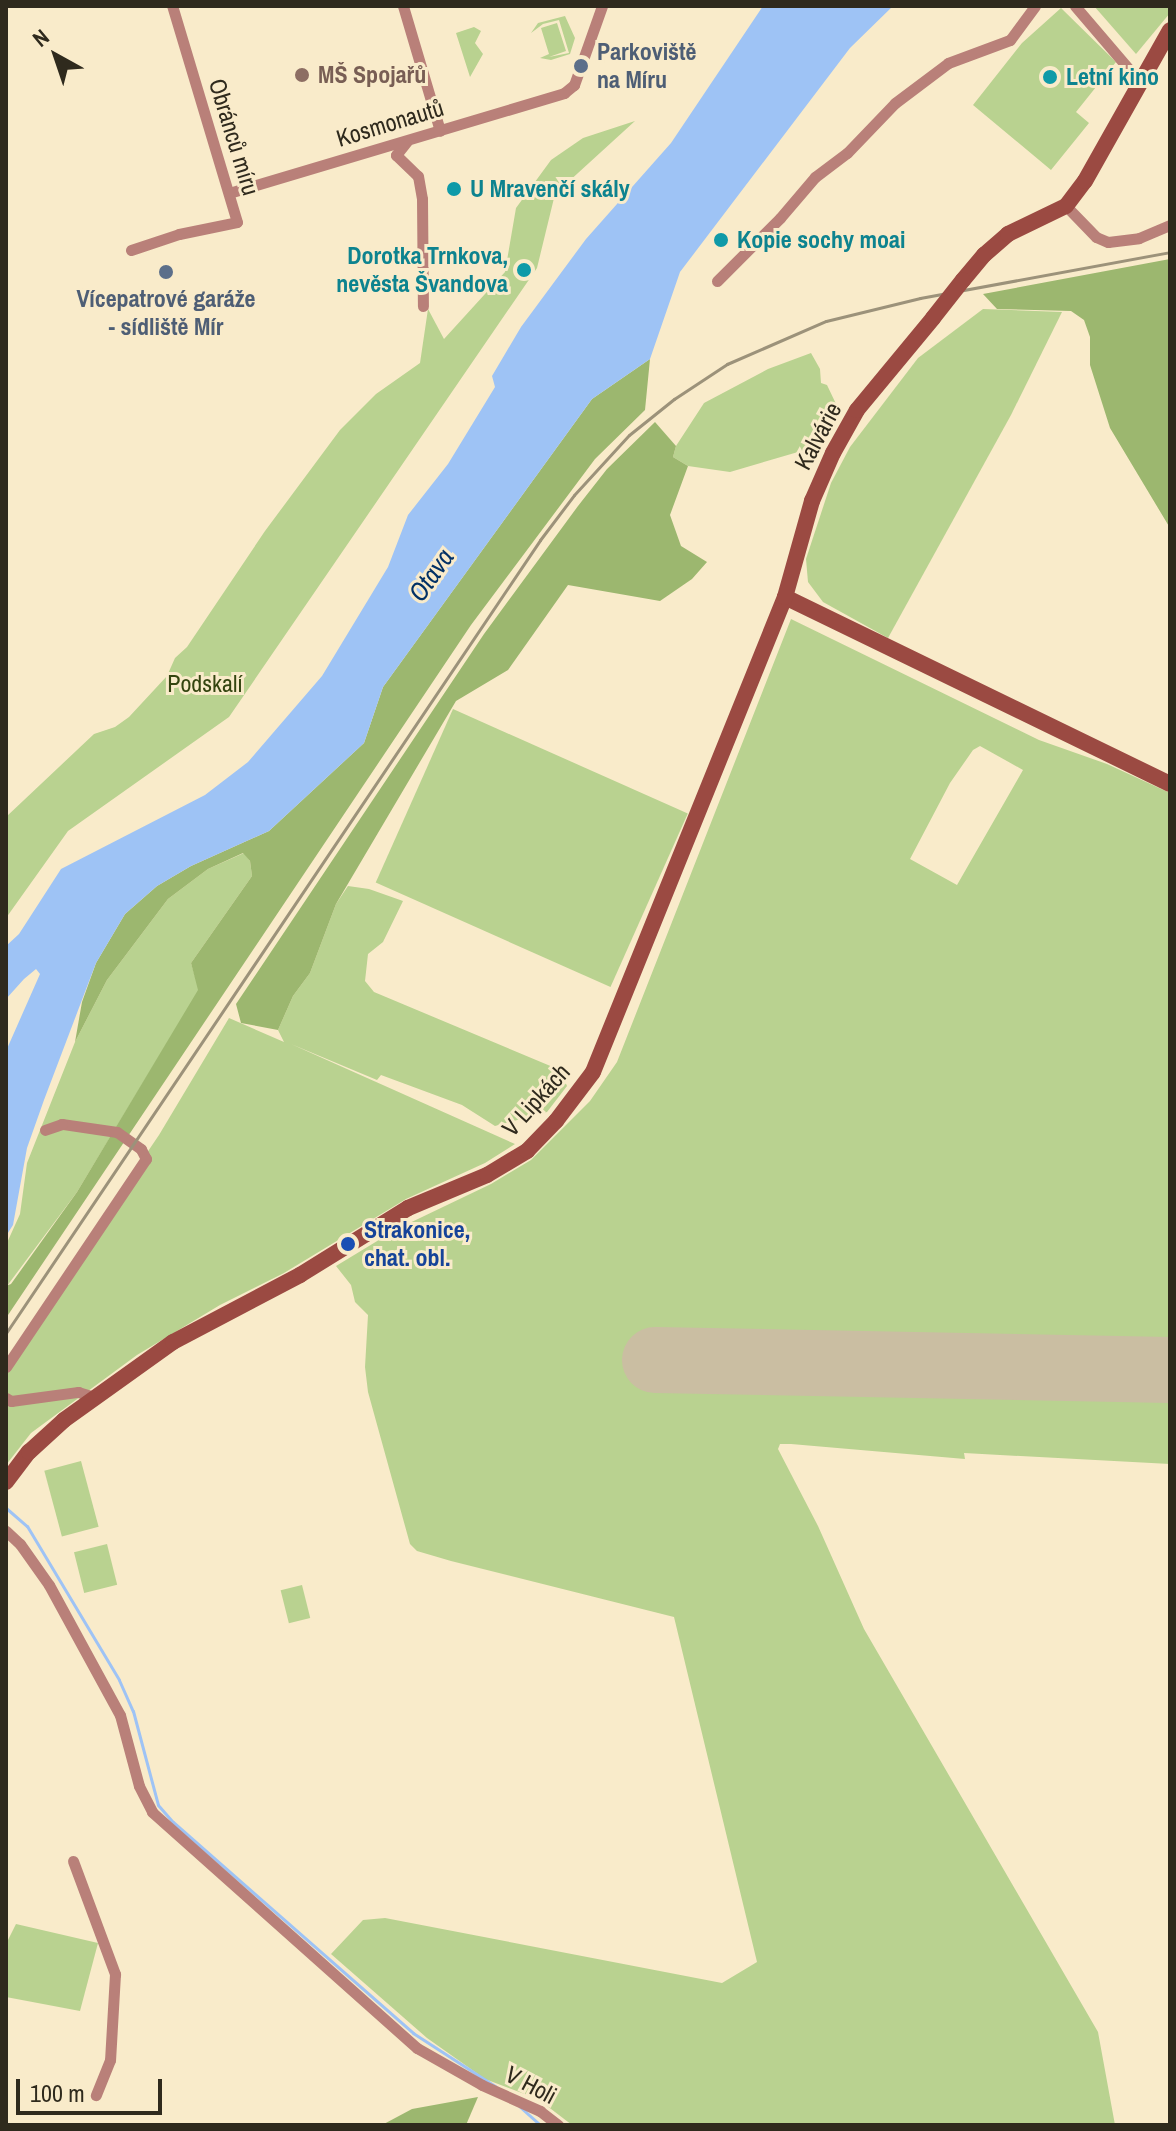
<!DOCTYPE html>
<meta charset="utf-8">
<style>
body{margin:0}
#map{position:relative;width:1176px;height:2131px;overflow:hidden;background:#f9ebca;font-family:"Archivo Narrow",sans-serif}
div>[style]{position:absolute}
.green>*{inset:0;background:#b9d290;transform-origin:0 0}
.forest>*{inset:0;background:#9cb76f}
.water>*{inset:0;background:#9ec3f5}
.stream>*{height:3px;margin:-1.5px;padding:0 1.5px;transform-origin:1.5px;border-radius:1.5px;background:#9ec3f5}
.runway>*{height:66px;margin:-33px;padding:0 33px;transform-origin:33px;border-radius:33px;background:#cabea2}
.street>*{height:11px;margin:-5.5px;padding:0 5.5px;transform-origin:5.5px;border-radius:5.5px;background:#b98079}
.secondary>*{height:16px;margin:-8px;padding:0 8px;transform-origin:8px;border-radius:8px;background:#9b4a42}
.rail>*{height:3px;margin:-1.5px;padding:0 1.5px;transform-origin:1.5px;border-radius:1.5px;background:#9c927a}
.secondary-bridge>*{height:16px;margin:-8px;padding:0 8px;transform-origin:8px;border-radius:8px;background:#9b4a42}
.dots>*{width:22px;height:22px;translate:-50% -50%;box-sizing:border-box;border:4px solid #f9ebca;border-radius:50%}
span{translate:-50% -50%;white-space:nowrap;text-align:center;line-height:1.15;-webkit-text-stroke:6px #f9ebca;paint-order:stroke}
.service-label{font-size:24px;color:#4e5e75;font-weight:700}
.left{translate:0 -50%;text-align:left}
.education-label{font-size:24px;color:#785e54;font-weight:700}
.culture-label{font-size:24px;color:#0d838f;font-weight:700}
.right{translate:-100% -50%;text-align:right}
.street-label{font-size:24px;color:#2f2a1d}
.park-label{font-size:24px;color:#344510}
.transit-label{font-size:24px;color:#164399;font-weight:700}
.water-label{font-size:26px;color:#023166;font-style:italic}
.frame{position:absolute;inset:0;border:8px solid #2f2a1d;pointer-events:none}
.north{position:absolute;left:16px;top:16px;width:80px;height:80px;-webkit-text-stroke:6px #f9ebca;paint-order:stroke;rotate:320deg;font-size:22px;font-weight:700;line-height:32px;text-align:center;color:#2f2a1d}
.north::after{content:'';display:block;margin:auto;width:28px;height:36px;background:#2f2a1d;clip-path:polygon(50% 0,100% 100%,50% 72%,0 100%)}
.scale{position:absolute;left:16px;top:2079px;width:146px;height:36px;box-sizing:border-box;border:4px solid #2f2a1d;border-top:0;padding-left:10px;font-size:24px;line-height:28px;white-space:nowrap;color:#2f2a1d;-webkit-text-stroke:6px #f9ebca;paint-order:stroke}
</style>
<div id="map">
<div class="green">
<i style="clip-path:polygon(1094px 6px,1164px 6px,1170px 8px,1170px 13px,1136px 54px)"></i>
<i style="clip-path:polygon(1061px 8px,1116px 62px,1076px 112px,1089px 123px,1051px 170px,973px 105px,1022px 43px)"></i>
<i style="clip-path:polygon(565px 16px,575px 38px,570px 54px,551px 60px,540px 58px,549px 54px,541px 28px,557px 23px,566px 51px,549px 57px,569px 53px,559px 20px,543px 24px,531px 33px,538px 23px)"></i>
<i style="clip-path:polygon(474px 27px,481px 31px,475px 43px,483px 54px,470px 77px,456px 33px)"></i>
<i style="clip-path:polygon(635px 121px,555px 194px,537px 268px,229px 717px,68px 831px,6px 918px,6px 817px,94px 734px,115px 727px,129px 717px,167px 676px,175px 658px,187px 647px,265px 531px,340px 430px,376px 394px,420px 363px,428px 309px,444px 339px,505px 272px,516px 208px,551px 160px,583px 138px)"></i>
<i style="clip-path:polygon(983px 309px,1062px 312px,1011px 415px,888px 638px,823px 602px,808px 582px,806px 559px,831px 483px,850px 447px,918px 358px)"></i>
<i style="clip-path:polygon(811px 353px,820px 369px,821px 383px,827px 385px,837px 406px,822px 445px,730px 472px,688px 466px,673px 457px,676px 446px,704px 403px,768px 369px)"></i>
<i style="clip-path:polygon(evenodd,791px 619px,1039px 740px,1107px 764px,1170px 793px,1170px 1464px,964px 1453px,965px 1459px,791px 1444px,780px 1444px,778px 1449px,818px 1526px,864px 1629px,1098px 2032px,1115px 2125px,572px 2125px,538px 2099px,485px 2079px,427px 2038px,331px 1954px,363px 1920px,385px 1918px,722px 1983px,757px 1962px,674px 1617px,451px 1561px,417px 1551px,410px 1544px,368px 1392px,365px 1367px,368px 1315px,355px 1302px,351px 1285px,336px 1266px,397px 1229px,491px 1184px,531px 1160px,590px 1101px,617px 1062px,791px 619px,980px 746px,1023px 770px,957px 885px,910px 859px,950px 783px,973px 750px,980px 746px)"></i>
<i style="left:453px;top:709px;width:257px;height:190px;rotate:24deg"></i>
<i style="clip-path:polygon(244px 853px,250px 861px,252px 876px,191px 963px,199px 990px,77px 1192px,7px 1286px,6px 1245px,20px 1214px,27px 1163px,75px 1042px,107px 980px,168px 899px,208px 869px)"></i>
<i style="clip-path:polygon(348px 886px,369px 889px,403px 901px,383px 942px,368px 954px,365px 981px,374px 992px,560px 1070px,567px 1086px,547px 1112px,495px 1126px,462px 1105px,381px 1075px,377px 1080px,291px 1044px,515px 1144px,485px 1163px,406px 1199px,284px 1273px,220px 1305px,137px 1355px,31px 1433px,6px 1465px,6px 1361px,159px 1135px,229px 1018px,284px 1042px,278px 1030px,293px 996px,310px 973px,336px 904px)"></i>
<i style="left:81px;top:1461px;width:68px;height:38px;rotate:75deg"></i>
<i style="left:107px;top:1544px;width:42px;height:34px;rotate:76deg"></i>
<i style="left:302px;top:1585px;width:34px;height:22px;rotate:76deg"></i>
<i style="clip-path:polygon(16px 1924px,98px 1943px,80px 2011px,6px 1997px,6px 1944px)"></i>
</div>
<div class="forest">
<i style="clip-path:polygon(1170px 259px,1170px 528px,1110px 428px,1090px 365px,1090px 337px,1084px 320px,1071px 311px,997px 309px,983px 294px)"></i>
<i style="clip-path:polygon(650px 359px,645px 410px,595px 459px,471px 625px,6px 1318px,6px 1286px,11px 1284px,77px 1192px,198px 990px,191px 963px,252px 876px,250px 861px,243px 853px,208px 869px,168px 899px,107px 980px,75px 1042px,82px 1002px,96px 963px,125px 914px,157px 886px,191px 866px,269px 831px,364px 743px,383px 687px,592px 399px)"></i>
<i style="clip-path:polygon(655px 422px,676px 446px,673px 457px,688px 466px,670px 515px,681px 546px,707px 562px,692px 579px,660px 601px,568px 585px,508px 670px,456px 701px,336px 904px,310px 973px,293px 996px,278px 1030px,241px 1023px,236px 1004px,484px 634px,578px 506px,607px 469px)"></i>
<i style="clip-path:polygon(478px 2097px,466px 2125px,382px 2125px,412px 2109px)"></i>
</div>
<div class="water">
<i style="clip-path:polygon(763px 6px,893px 6px,850px 48px,680px 272px,650px 359px,592px 399px,383px 687px,364px 743px,269px 831px,191px 866px,157px 886px,125px 914px,96px 963px,44px 1100px,27px 1148px,13px 1225px,6px 1236px,6px 1051px,40px 974px,36px 969px,24px 979px,6px 999px,6px 946px,19px 934px,61px 869px,205px 795px,248px 762px,322px 676px,388px 567px,408px 515px,448px 464px,495px 387px,492px 376px,521px 327px,586px 239px,671px 143px)"></i>
</div>
<div class="stream">
<i style="left:6px;top:1508px;width:28px;rotate:41deg"></i>
<i style="left:27px;top:1526px;width:179px;rotate:59.1deg"></i>
<i style="left:119px;top:1680px;width:34px;rotate:66deg"></i>
<i style="left:133px;top:1711px;width:97px;rotate:75.1deg"></i>
<i style="left:158px;top:1805px;width:23px;rotate:49deg"></i>
<i style="left:173px;top:1822px;width:320px;rotate:41.3deg"></i>
<i style="left:413px;top:2033px;width:98px;rotate:32.9deg"></i>
<i style="left:519px;top:2106px;width:28px;rotate:42deg"></i>
</div>
<div class="runway">
<i style="left:655px;top:1360px;width:515px;rotate:1.11deg"></i>
</div>
<div class="street">
<i style="left:403px;top:6px;width:130px;rotate:73.5deg"></i>
<i style="left:1075px;top:6px;width:99px;rotate:49.5deg"></i>
<i style="left:407px;top:141px;width:18px;rotate:128deg"></i>
<i style="left:396px;top:155px;width:30px;rotate:44deg"></i>
<i style="left:418px;top:176px;width:23px;rotate:80deg"></i>
<i style="left:422px;top:199px;width:107px;rotate:89.5deg"></i>
<i style="left:229px;top:193px;width:350px;rotate:-16.6deg"></i>
<i style="left:564px;top:93px;width:13px;rotate:-39deg"></i>
<i style="left:574px;top:85px;width:84px;rotate:-70.5deg"></i>
<i style="left:1066px;top:206px;width:43px;rotate:45.9deg"></i>
<i style="left:1096px;top:237px;width:13px;rotate:23deg"></i>
<i style="left:1108px;top:242px;width:31px;rotate:-7deg"></i>
<i style="left:1139px;top:238px;width:34px;rotate:-23deg"></i>
<i style="left:131px;top:250px;width:51px;rotate:-18.4deg"></i>
<i style="left:179px;top:234px;width:59px;rotate:-11.7deg"></i>
<i style="left:237px;top:222px;width:226px;rotate:-106.7deg"></i>
<i style="left:717px;top:281px;width:89px;rotate:-45deg"></i>
<i style="left:780px;top:218px;width:54px;rotate:-49.5deg"></i>
<i style="left:815px;top:177px;width:40px;rotate:-37deg"></i>
<i style="left:847px;top:153px;width:69px;rotate:-46.2deg"></i>
<i style="left:895px;top:103px;width:66px;rotate:-37deg"></i>
<i style="left:948px;top:63px;width:66px;rotate:-20.4deg"></i>
<i style="left:1010px;top:40px;width:42px;rotate:-53.7deg"></i>
<i style="left:6px;top:1367px;width:251px;rotate:-56.1deg"></i>
<i style="left:146px;top:1159px;width:11px;rotate:-117deg"></i>
<i style="left:141px;top:1149px;width:29px;rotate:-145deg"></i>
<i style="left:117px;top:1132px;width:56px;rotate:-171.7deg"></i>
<i style="left:62px;top:1124px;width:18px;rotate:161deg"></i>
<i style="left:6px;top:1398px;width:6px;rotate:31deg"></i>
<i style="left:11px;top:1401px;width:68px;rotate:-7.7deg"></i>
<i style="left:78px;top:1392px;width:17px;rotate:17deg"></i>
<i style="left:6px;top:1531px;width:19px;rotate:43deg"></i>
<i style="left:20px;top:1544px;width:50px;rotate:54.7deg"></i>
<i style="left:49px;top:1585px;width:148px;rotate:61.4deg"></i>
<i style="left:120px;top:1715px;width:73px;rotate:75deg"></i>
<i style="left:139px;top:1786px;width:29px;rotate:63deg"></i>
<i style="left:152px;top:1812px;width:355px;rotate:41.7deg"></i>
<i style="left:417px;top:2048px;width:75px;rotate:29.6deg"></i>
<i style="left:482px;top:2085px;width:64px;rotate:24.1deg"></i>
<i style="left:540px;top:2111px;width:23px;rotate:38deg"></i>
<i style="left:73px;top:1861px;width:121px;rotate:69.6deg"></i>
<i style="left:115px;top:1974px;width:86px;rotate:93.3deg"></i>
<i style="left:110px;top:2060px;width:38px;rotate:112deg"></i>
</div>
<div class="secondary">
<i style="left:963px;top:280px;width:33px;rotate:-50deg"></i>
<i style="left:984px;top:255px;width:32px;rotate:-41deg"></i>
<i style="left:1008px;top:234px;width:64px;rotate:-25.8deg"></i>
<i style="left:1066px;top:206px;width:31px;rotate:-53deg"></i>
<i style="left:1085px;top:181px;width:173px;rotate:-60.6deg"></i>
<i style="left:785px;top:597px;width:428px;rotate:25.9deg"></i>
<i style="left:6px;top:1482px;width:38px;rotate:-53deg"></i>
<i style="left:29px;top:1452px;width:47px;rotate:-42.4deg"></i>
<i style="left:64px;top:1420px;width:134px;rotate:-35.6deg"></i>
<i style="left:173px;top:1342px;width:144px;rotate:-27.8deg"></i>
<i style="left:300px;top:1275px;width:127px;rotate:-31.8deg"></i>
<i style="left:408px;top:1208px;width:86px;rotate:-22.7deg"></i>
<i style="left:487px;top:1175px;width:47px;rotate:-31deg"></i>
<i style="left:527px;top:1151px;width:42px;rotate:-46deg"></i>
<i style="left:556px;top:1121px;width:61px;rotate:-52.9deg"></i>
<i style="left:593px;top:1072px;width:512px;rotate:-67.99deg"></i>
<i style="left:785px;top:597px;width:100px;rotate:-74.3deg"></i>
<i style="left:812px;top:501px;width:52px;rotate:-66.4deg"></i>
<i style="left:833px;top:453px;width:49px;rotate:-60.8deg"></i>
<i style="left:857px;top:410px;width:119px;rotate:-50.4deg"></i>
</div>
<div class="rail">
<i style="left:6px;top:1333px;width:956px;rotate:-56.04deg"></i>
<i style="left:540px;top:540px;width:56px;rotate:-52.9deg"></i>
<i style="left:574px;top:495px;width:81px;rotate:-47.5deg"></i>
<i style="left:629px;top:435px;width:58px;rotate:-38.7deg"></i>
<i style="left:674px;top:399px;width:64px;rotate:-33.4deg"></i>
<i style="left:727px;top:364px;width:108px;rotate:-23.5deg"></i>
<i style="left:826px;top:321px;width:97px;rotate:-13.7deg"></i>
<i style="left:920px;top:298px;width:254px;rotate:-10.4deg"></i>
</div>
<div class="secondary-bridge">
<i style="left:933px;top:318px;width:48px;rotate:-51.7deg"></i>
</div>
<div class="dots">
<i style="left:581px;top:66px;background:#5c6f8a"></i>
<i style="left:302px;top:75px;background:#8d6e63"></i>
<i style="left:1050px;top:77px;background:#0f9aa8"></i>
<i style="left:454px;top:189px;background:#0f9aa8"></i>
<i style="left:721px;top:240px;background:#0f9aa8"></i>
<i style="left:524px;top:270px;background:#0f9aa8"></i>
<i style="left:166px;top:272px;background:#5c6f8a"></i>
<i style="left:348px;top:1244px;background:#1a4fb4"></i>
</div>
<div class="service-label">
<span class="left" style="left:597px;top:66px">Parkoviště<br>na Míru</span>
<span style="left:166px;top:313px">Vícepatrové garáže<br>- sídliště Mír</span>
</div>
<div class="education-label">
<span class="left" style="left:318px;top:75px">MŠ Spojařů</span>
</div>
<div class="culture-label">
<span class="left" style="left:1066px;top:77px">Letní kino</span>
<span class="left" style="left:470px;top:189px">U Mravenčí skály</span>
<span class="left" style="left:737px;top:240px">Kopie sochy moai</span>
<span class="right" style="left:508px;top:270px">Dorotka Trnkova,<br>nevěsta Švandova</span>
</div>
<div class="street-label">
<span style="left:390px;top:123px;rotate:-17deg">Kosmonautů</span>
<span style="left:234px;top:137px;rotate:73deg">Obránců míru</span>
<span style="left:818px;top:436px;rotate:-62deg">Kalvárie</span>
<span style="left:536px;top:1100px;rotate:-48deg">V Lipkách</span>
<span style="left:531px;top:2085px;rotate:28deg">V Holi</span>
</div>
<div class="park-label">
<span style="left:205px;top:684px">Podskalí</span>
</div>
<div class="transit-label">
<span class="left" style="left:364px;top:1244px">Strakonice,<br>chat. obl.</span>
</div>
<div class="water-label">
<span style="left:431px;top:575px;rotate:-55deg">Otava</span>
</div>
<div class="frame"></div>
<div class="north">N</div>
<div class="scale">100 m</div>
</div>
